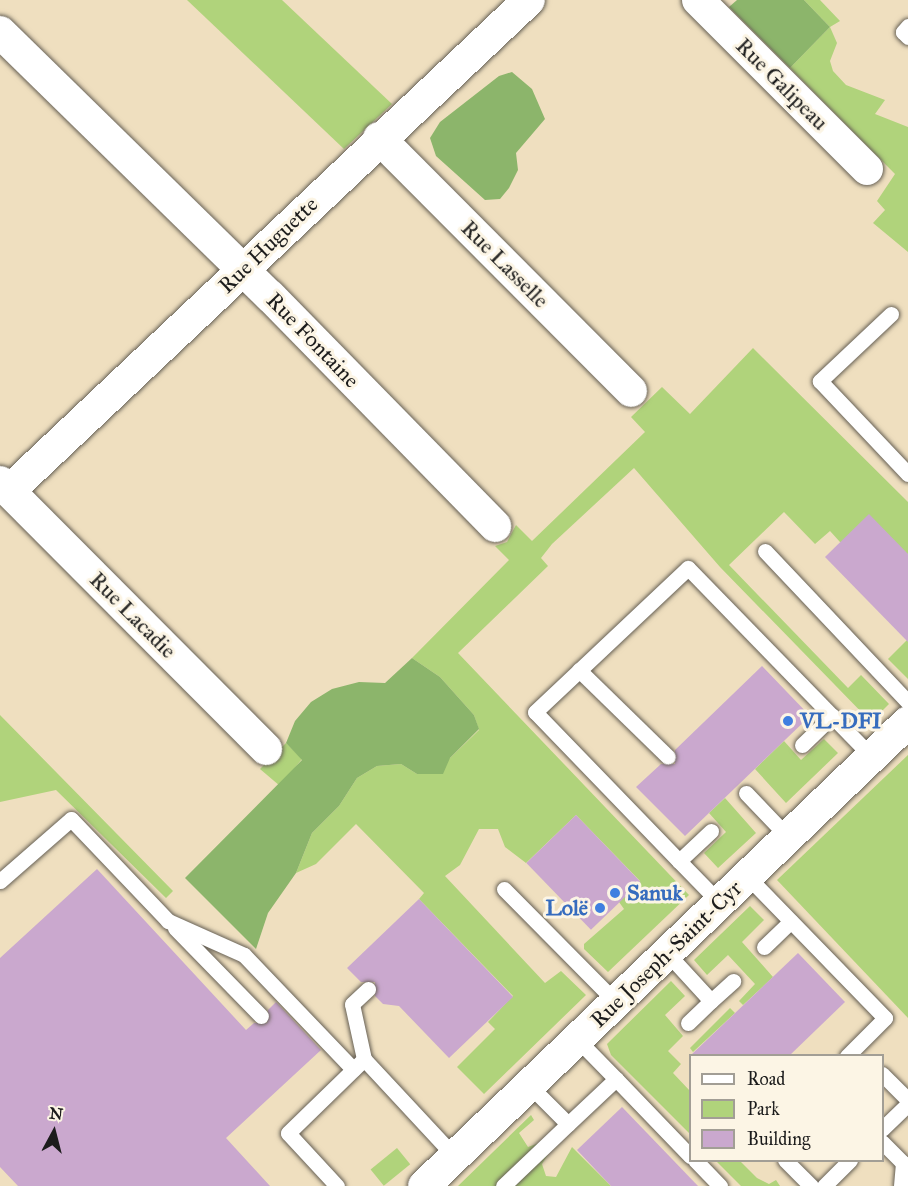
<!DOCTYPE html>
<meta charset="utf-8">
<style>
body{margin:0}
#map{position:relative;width:908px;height:1186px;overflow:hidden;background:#efdfbf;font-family:"IM FELL Great Primer",serif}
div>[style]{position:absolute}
.green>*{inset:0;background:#b0d37b;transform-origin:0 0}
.forest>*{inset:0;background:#8cb56b}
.building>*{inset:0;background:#caa8ce;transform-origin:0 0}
.roads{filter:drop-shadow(0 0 2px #666055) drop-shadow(0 0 2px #666055)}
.service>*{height:15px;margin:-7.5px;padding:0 7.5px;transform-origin:7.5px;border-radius:7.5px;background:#fff}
.minor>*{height:32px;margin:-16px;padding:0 16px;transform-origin:16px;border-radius:16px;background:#fff}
.dots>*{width:16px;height:16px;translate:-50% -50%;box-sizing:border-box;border:3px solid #fcf5e5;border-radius:50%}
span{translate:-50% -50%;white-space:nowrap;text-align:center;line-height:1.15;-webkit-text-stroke:6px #fcf5e5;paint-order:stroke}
.street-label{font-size:22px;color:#1c1c1c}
.shop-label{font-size:22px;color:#366cbe;font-weight:700}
.left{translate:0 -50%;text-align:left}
.right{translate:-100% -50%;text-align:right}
.legend{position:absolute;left:689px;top:1054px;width:195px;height:108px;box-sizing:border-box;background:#fcf5e5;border:2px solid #a29e95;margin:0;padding:8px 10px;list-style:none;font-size:18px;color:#1c1c1c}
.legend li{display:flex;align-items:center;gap:12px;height:30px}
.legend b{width:30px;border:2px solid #a29e95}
.north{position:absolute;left:24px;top:1102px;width:60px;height:60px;-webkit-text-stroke:4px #fcf5e5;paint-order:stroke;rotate:7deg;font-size:16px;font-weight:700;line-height:24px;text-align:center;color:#1c1c1c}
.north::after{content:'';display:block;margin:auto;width:21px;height:27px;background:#1c1c1c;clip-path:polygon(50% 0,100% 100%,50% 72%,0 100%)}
</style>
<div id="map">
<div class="green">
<i style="clip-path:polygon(187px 0,282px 0,392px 104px,344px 149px)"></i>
<i style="clip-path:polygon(804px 0,820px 0,840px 21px,830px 27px,837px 43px,830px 61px,833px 71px,846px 85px,885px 100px,875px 114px,908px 127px,908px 252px,873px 223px,885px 210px,877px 201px,895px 174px,790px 68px,830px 27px)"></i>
<i style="clip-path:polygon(753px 348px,908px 502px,908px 554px,840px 542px,830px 531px,815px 544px,784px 512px,729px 565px,848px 688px,861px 675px,889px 704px,871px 722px,720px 567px,634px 468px,552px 544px,541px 558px,548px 566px,458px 653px,689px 895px,608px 972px,584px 949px,584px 944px,624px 909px,619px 902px,640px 881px,576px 815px,526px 863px,505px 847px,498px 829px,479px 829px,460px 865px,445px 876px,545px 983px,561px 971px,586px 995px,484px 1094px,457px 1067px,495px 1029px,488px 1022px,513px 996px,419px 899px,424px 893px,356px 824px,316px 864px,296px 873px,312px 833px,339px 806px,357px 778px,377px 766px,401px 764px,417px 774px,450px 758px,479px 730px,474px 715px,440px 677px,412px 658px,509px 560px,495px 546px,507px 542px,516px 525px,532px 541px,645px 432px,631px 417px,662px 387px,690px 414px)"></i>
<i style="clip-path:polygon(908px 639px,908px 679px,888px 659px)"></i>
<i style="clip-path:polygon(0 715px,173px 891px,166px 898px,56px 790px,0 802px)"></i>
<i style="clip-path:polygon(824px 739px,838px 753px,786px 803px,755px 769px,784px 741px,801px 760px)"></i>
<i style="clip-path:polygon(286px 743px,302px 759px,280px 786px,260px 769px)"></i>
<i style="clip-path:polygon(908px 755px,908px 1018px,777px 880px)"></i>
<i style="clip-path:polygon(725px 798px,756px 833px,718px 868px,704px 853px,726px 832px,709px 813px)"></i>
<i style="clip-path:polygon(750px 906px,764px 920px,742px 942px,773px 977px,743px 1005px,739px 1001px,755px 984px,728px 955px,707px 975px,694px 960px)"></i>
<i style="clip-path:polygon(671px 981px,685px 996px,665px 1015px,683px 1036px,668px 1051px,681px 1064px,673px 1073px,690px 1091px,690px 1134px,611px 1055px,607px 1044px)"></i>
<i style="clip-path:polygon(730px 1008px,735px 1013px,693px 1052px,690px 1048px)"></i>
<i style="clip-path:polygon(531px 1115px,534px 1120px,519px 1133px,528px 1147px,539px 1143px,549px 1153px,542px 1164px,546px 1176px,556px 1177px,572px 1147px,611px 1186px,458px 1186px)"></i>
<i style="left:397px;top:1148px;width:21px;height:34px;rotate:51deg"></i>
<i style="clip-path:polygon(716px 1161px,740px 1161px,757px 1178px,769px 1184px,776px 1180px,780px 1186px,741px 1186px)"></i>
</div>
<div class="forest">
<i style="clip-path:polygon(737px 0,804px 0,830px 27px,790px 68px,729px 7px)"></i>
<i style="clip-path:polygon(512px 72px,532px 89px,545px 119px,516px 153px,518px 170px,509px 188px,500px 199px,485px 200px,436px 156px,430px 138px,440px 122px,499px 76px)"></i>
<i style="clip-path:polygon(412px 658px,440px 677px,474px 715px,479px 729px,450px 758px,443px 774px,417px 774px,401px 764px,377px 766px,357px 778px,339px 806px,312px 833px,296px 873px,268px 913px,256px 949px,185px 878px,302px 760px,286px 743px,295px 721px,311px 702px,332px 689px,359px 682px,385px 683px)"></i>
</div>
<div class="building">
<i style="clip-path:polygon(869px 514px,908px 554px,908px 642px,825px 557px)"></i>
<i style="clip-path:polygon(762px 666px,810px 716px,685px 836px,636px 787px,661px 764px,675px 764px,675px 750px)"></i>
<i style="left:576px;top:815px;width:93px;height:69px;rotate:46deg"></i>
<i style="clip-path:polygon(97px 869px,246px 1030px,254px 1023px,267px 1023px,268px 1010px,276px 1002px,321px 1050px,226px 1138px,270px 1186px,18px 1186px,0 1167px,0 958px)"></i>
<i style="clip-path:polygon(419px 899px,513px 997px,449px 1058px,399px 1006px,383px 1004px,375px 996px,375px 982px,361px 982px,347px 968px)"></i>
<i style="clip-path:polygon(798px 953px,845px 1002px,789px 1056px,690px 1056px)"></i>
<i style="clip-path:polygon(622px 1107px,698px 1186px,611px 1186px,577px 1150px)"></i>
</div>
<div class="roads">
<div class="service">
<i style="left:908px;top:26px;width:8px;rotate:130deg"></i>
<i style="left:903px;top:32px;width:7px;rotate:45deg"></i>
<i style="left:891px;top:314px;width:98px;rotate:136.7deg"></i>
<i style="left:820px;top:381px;width:128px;rotate:46.6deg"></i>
<i style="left:765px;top:551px;width:208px;rotate:46.6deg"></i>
<i style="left:579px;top:670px;width:124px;rotate:44.3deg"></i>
<i style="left:802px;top:745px;width:42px;rotate:-44deg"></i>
<i style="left:832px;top:716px;width:57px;rotate:45.7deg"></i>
<i style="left:746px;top:793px;width:61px;rotate:46.3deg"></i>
<i style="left:711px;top:831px;width:44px;rotate:136.8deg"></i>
<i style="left:679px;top:861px;width:59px;rotate:45.7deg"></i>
<i style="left:679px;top:861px;width:207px;rotate:-134deg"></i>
<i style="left:535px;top:712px;width:210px;rotate:-43.3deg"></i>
<i style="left:688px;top:568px;width:206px;rotate:45.8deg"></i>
<i style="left:747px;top:876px;width:198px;rotate:45.8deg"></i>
<i style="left:885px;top:1018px;width:54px;rotate:135deg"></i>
<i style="left:0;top:881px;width:94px;rotate:-41.1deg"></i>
<i style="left:71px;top:819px;width:141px;rotate:46.4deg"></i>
<i style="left:168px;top:921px;width:83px;rotate:24.1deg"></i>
<i style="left:244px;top:955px;width:158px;rotate:46.3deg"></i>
<i style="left:504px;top:889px;width:159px;rotate:45.3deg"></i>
<i style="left:175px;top:928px;width:123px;rotate:45.7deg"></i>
<i style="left:764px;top:947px;width:37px;rotate:-44deg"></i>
<i style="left:667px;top:953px;width:65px;rotate:47.5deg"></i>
<i style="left:711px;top:1001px;width:30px;rotate:-42deg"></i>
<i style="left:688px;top:1023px;width:32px;rotate:-44deg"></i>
<i style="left:364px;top:1059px;width:56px;rotate:-102.3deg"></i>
<i style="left:352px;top:1004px;width:22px;rotate:-43deg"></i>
<i style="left:882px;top:1074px;width:37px;rotate:45deg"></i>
<i style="left:616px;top:1079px;width:107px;rotate:46.1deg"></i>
<i style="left:529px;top:1085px;width:55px;rotate:45deg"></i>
<i style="left:568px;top:1124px;width:66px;rotate:-43.2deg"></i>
<i style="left:616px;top:1079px;width:56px;rotate:-134.3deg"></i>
<i style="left:882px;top:1129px;width:36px;rotate:-44deg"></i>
<i style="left:882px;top:1142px;width:30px;rotate:45deg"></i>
<i style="left:903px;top:1163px;width:23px;rotate:95deg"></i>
<i style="left:695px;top:1160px;width:36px;rotate:46deg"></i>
<i style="left:785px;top:1160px;width:37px;rotate:45deg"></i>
<i style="left:337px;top:1186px;width:72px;rotate:-132.8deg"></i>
<i style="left:288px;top:1133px;width:106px;rotate:-44.2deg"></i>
<i style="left:364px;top:1059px;width:132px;rotate:47.1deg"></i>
<i style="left:503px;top:1186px;width:90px;rotate:-43.6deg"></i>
<i style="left:824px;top:1186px;width:37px;rotate:-45deg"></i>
</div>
<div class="minor">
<i style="left:698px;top:0;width:239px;rotate:45deg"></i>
<i style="left:0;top:32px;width:378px;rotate:44.4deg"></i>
<i style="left:270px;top:296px;width:322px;rotate:45.6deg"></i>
<i style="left:379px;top:138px;width:357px;rotate:45.1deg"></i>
<i style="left:0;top:482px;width:377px;rotate:45.1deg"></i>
<i style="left:9px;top:491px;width:715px;rotate:-43.36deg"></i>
<i style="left:424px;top:1186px;width:670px;rotate:-43.79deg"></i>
</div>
</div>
<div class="dots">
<i style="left:788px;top:721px;background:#3f7fe0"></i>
<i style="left:615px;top:893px;background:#3f7fe0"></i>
<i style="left:600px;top:908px;background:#3f7fe0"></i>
</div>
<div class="street-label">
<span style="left:782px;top:84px;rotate:45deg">Rue Galipeau</span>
<span style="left:268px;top:245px;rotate:-44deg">Rue Huguette</span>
<span style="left:505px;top:264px;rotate:45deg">Rue Lasselle</span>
<span style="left:313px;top:340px;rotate:46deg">Rue Fontaine</span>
<span style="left:133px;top:615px;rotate:45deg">Rue Lacadie</span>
<span style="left:666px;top:954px;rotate:-44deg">Rue Joseph-Saint-Cyr</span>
</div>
<div class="shop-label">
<span class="left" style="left:800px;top:721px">VL-DFI</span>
<span class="left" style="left:627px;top:893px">Sanuk</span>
<span class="right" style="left:588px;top:908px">Lolë</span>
</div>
<ul class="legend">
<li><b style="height:8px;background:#fff"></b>Road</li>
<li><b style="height:16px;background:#b0d37b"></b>Park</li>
<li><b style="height:16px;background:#caa8ce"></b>Building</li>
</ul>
<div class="north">N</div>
</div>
